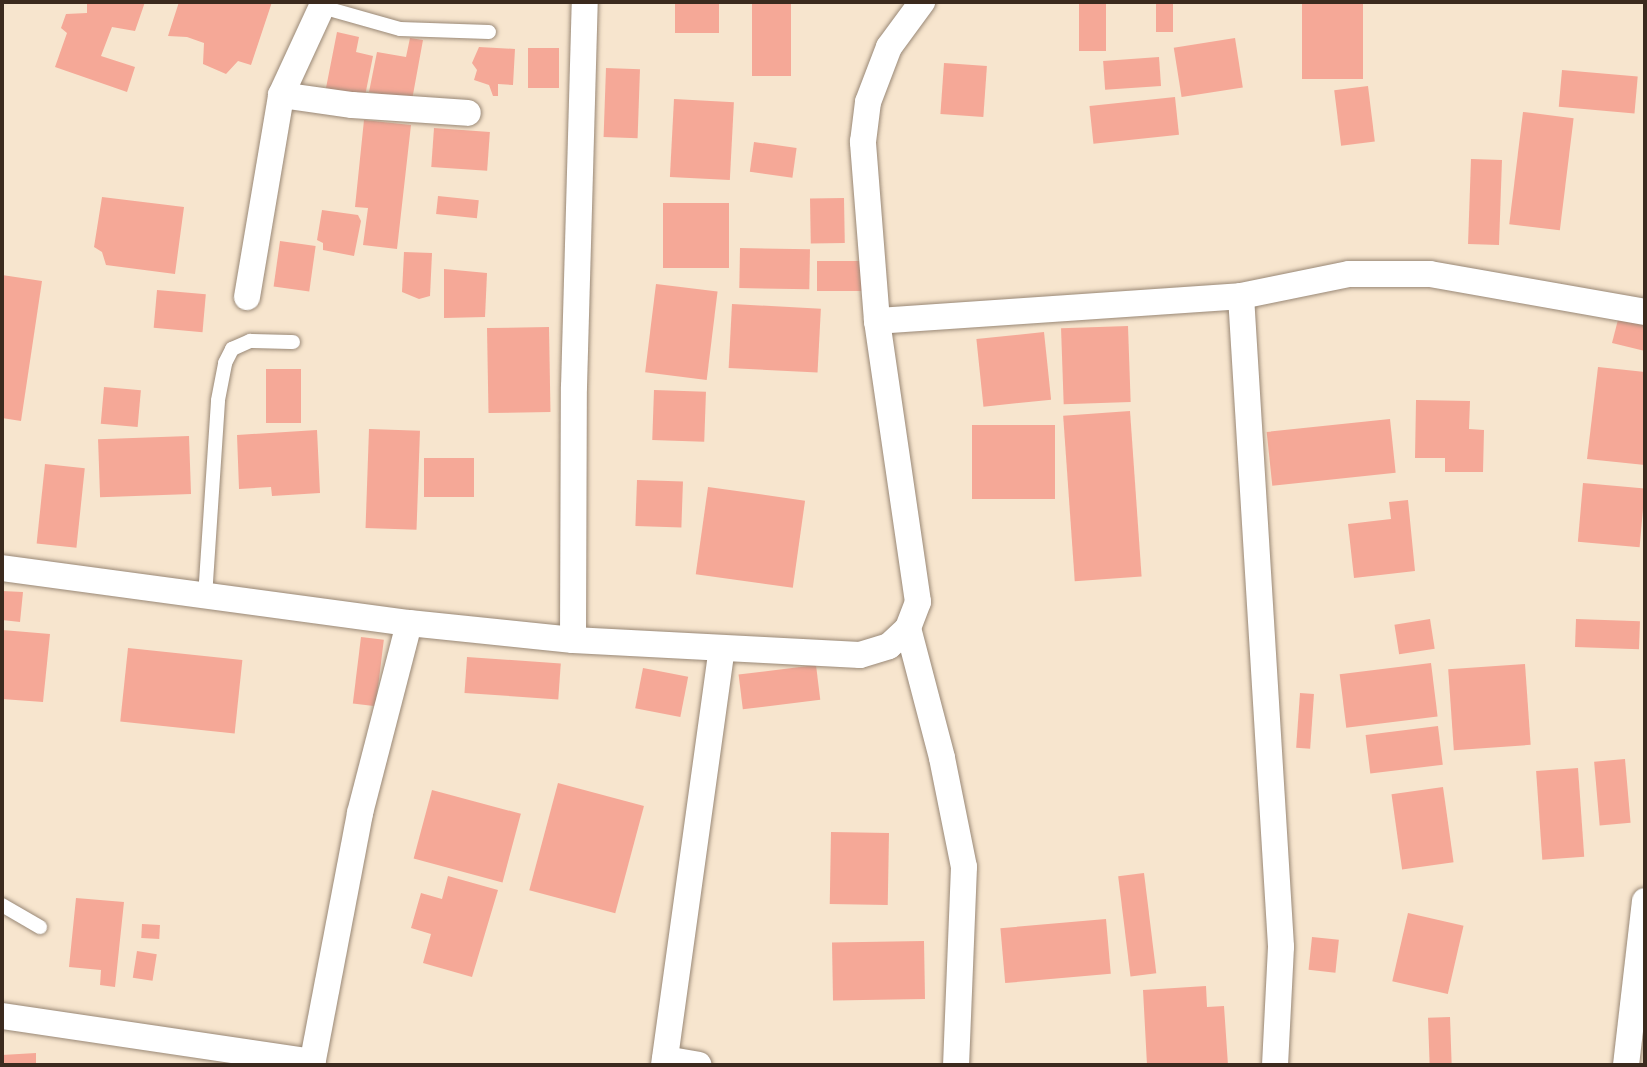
<!DOCTYPE html>
<style>
body{margin:0}
#map{position:relative;width:1647px;height:1067px;overflow:hidden;background:#f7e5ce;font-family:"Gochi Hand",sans-serif}
div>[style]{position:absolute}
.building>*{inset:0;background:#f5a897;transform-origin:0 0}
.roads{filter:drop-shadow(0 0 2px #998876) drop-shadow(0 0 2px #998876)}
.service>*{height:14px;margin:-7px;padding:0 7px;transform-origin:7px;border-radius:7px;background:#fff}
.minor>*{height:26px;margin:-13px;padding:0 13px;transform-origin:13px;border-radius:13px;background:#fff}
span{translate:-50% -50%;white-space:nowrap;text-align:center;line-height:1.15;-webkit-text-stroke:8px #fbf7ec;paint-order:stroke}
.frame{position:absolute;inset:0;border:4px solid #3b2a1e;pointer-events:none}
</style>
<div id="map">
<div class="building">
<i style="clip-path:polygon(87px 2px,145px 2px,135px 31px,112px 27px,101px 56px,135px 67px,127px 92px,55px 67px,67px 33px,61px 28px,66px 14px,87px 13px)"></i>
<i style="clip-path:polygon(179px 2px,272px 2px,251px 65px,238px 61px,226px 74px,203px 64px,204px 43px,187px 37px,168px 36px)"></i>
<i style="left:675px;top:2px;width:44px;height:31px"></i>
<i style="left:752px;top:2px;width:39px;height:74px"></i>
<i style="left:1079px;top:2px;width:27px;height:49px"></i>
<i style="left:1156px;top:2px;width:17px;height:30px"></i>
<i style="left:1302px;top:2px;width:61px;height:77px"></i>
<i style="clip-path:polygon(337px 32px,359px 37px,356px 52px,373px 56px,365px 96px,326px 88px)"></i>
<i style="clip-path:polygon(410px 38px,423px 40px,412px 100px,369px 92px,377px 52px,406px 57px)"></i>
<i style="left:1235px;top:38px;width:50px;height:62px;rotate:81deg"></i>
<i style="clip-path:polygon(479px 47px,515px 49px,513px 85px,498px 84px,498px 96px,493px 96px,489px 85px,474px 80px,477px 70px,472px 63px)"></i>
<i style="left:528px;top:48px;width:31px;height:40px"></i>
<i style="left:1159px;top:57px;width:29px;height:56px;rotate:86deg"></i>
<i style="left:944px;top:63px;width:43px;height:51px;rotate:4deg"></i>
<i style="left:606px;top:68px;width:34px;height:69px;rotate:2deg"></i>
<i style="left:1562px;top:70px;width:76px;height:37px;rotate:5deg"></i>
<i style="left:1368px;top:86px;width:56px;height:34px;rotate:83deg"></i>
<i style="left:1175px;top:97px;width:38px;height:86px;rotate:84deg"></i>
<i style="left:674px;top:99px;width:60px;height:78px;rotate:3deg"></i>
<i style="left:1523px;top:112px;width:51px;height:113px;rotate:7deg"></i>
<i style="clip-path:polygon(364px 120px,411px 125px,397px 249px,363px 245px,368px 208px,355px 207px)"></i>
<i style="left:434px;top:128px;width:56px;height:39px;rotate:4deg"></i>
<i style="left:754px;top:142px;width:43px;height:30px;rotate:8deg"></i>
<i style="left:1471px;top:159px;width:31px;height:85px;rotate:2deg"></i>
<i style="left:438px;top:196px;width:41px;height:18px;rotate:6deg"></i>
<i style="clip-path:polygon(102px 197px,184px 207px,175px 274px,106px 265px,102px 252px,94px 247px)"></i>
<i style="left:844px;top:198px;width:45px;height:34px;rotate:89deg"></i>
<i style="left:663px;top:203px;width:66px;height:65px"></i>
<i style="clip-path:polygon(322px 210px,358px 215px,361px 221px,354px 256px,323px 250px,323px 243px,317px 240px)"></i>
<i style="left:280px;top:241px;width:36px;height:46px;rotate:8deg"></i>
<i style="left:740px;top:248px;width:70px;height:40px;rotate:1deg"></i>
<i style="clip-path:polygon(404px 252px,432px 253px,430px 296px,419px 299px,402px 292px)"></i>
<i style="left:862px;top:261px;width:30px;height:45px;rotate:90deg"></i>
<i style="clip-path:polygon(444px 269px,487px 273px,485px 317px,444px 318px)"></i>
<i style="clip-path:polygon(2px 275px,42px 281px,21px 421px,2px 418px)"></i>
<i style="left:656px;top:284px;width:62px;height:89px;rotate:7deg"></i>
<i style="left:157px;top:290px;width:49px;height:38px;rotate:5deg"></i>
<i style="left:732px;top:304px;width:89px;height:64px;rotate:3deg"></i>
<i style="clip-path:polygon(1620px 312px,1645px 317px,1645px 351px,1612px 343px)"></i>
<i style="left:1128px;top:326px;width:76px;height:67px;rotate:88deg"></i>
<i style="left:549px;top:327px;width:85px;height:62px;rotate:89deg"></i>
<i style="left:1044px;top:332px;width:68px;height:68px;rotate:84deg"></i>
<i style="clip-path:polygon(1598px 367px,1645px 372px,1645px 465px,1587px 459px)"></i>
<i style="left:266px;top:369px;width:35px;height:54px"></i>
<i style="left:104px;top:387px;width:37px;height:37px;rotate:5deg"></i>
<i style="left:654px;top:390px;width:52px;height:50px;rotate:2deg"></i>
<i style="clip-path:polygon(1416px 400px,1470px 401px,1469px 429px,1484px 430px,1483px 472px,1445px 472px,1445px 458px,1415px 458px)"></i>
<i style="left:1130px;top:411px;width:166px;height:67px;rotate:86deg"></i>
<i style="left:1390px;top:419px;width:54px;height:124px;rotate:84deg"></i>
<i style="left:1055px;top:425px;width:74px;height:83px;rotate:90deg"></i>
<i style="left:369px;top:429px;width:51px;height:99px;rotate:2deg"></i>
<i style="clip-path:polygon(317px 430px,320px 493px,272px 496px,271px 487px,239px 489px,237px 435px)"></i>
<i style="left:189px;top:436px;width:58px;height:91px;rotate:88deg"></i>
<i style="left:474px;top:458px;width:39px;height:50px;rotate:90deg"></i>
<i style="left:45px;top:464px;width:40px;height:80px;rotate:6deg"></i>
<i style="left:637px;top:480px;width:46px;height:46px;rotate:2deg"></i>
<i style="left:1583px;top:483px;width:62px;height:59px;rotate:5deg"></i>
<i style="left:708px;top:487px;width:98px;height:88px;rotate:8deg"></i>
<i style="clip-path:polygon(1408px 500px,1415px 571px,1354px 578px,1348px 524px,1391px 519px,1389px 502px)"></i>
<i style="clip-path:polygon(2px 591px,23px 592px,20px 622px,2px 620px)"></i>
<i style="left:1430px;top:619px;width:30px;height:36px;rotate:81deg"></i>
<i style="left:1576px;top:619px;width:64px;height:28px;rotate:2deg"></i>
<i style="clip-path:polygon(2px 630px,50px 634px,43px 702px,2px 699px)"></i>
<i style="left:361px;top:637px;width:23px;height:67px;rotate:7deg"></i>
<i style="left:128px;top:648px;width:115px;height:74px;rotate:6deg"></i>
<i style="left:467px;top:657px;width:94px;height:36px;rotate:4deg"></i>
<i style="left:1431px;top:663px;width:54px;height:92px;rotate:83deg"></i>
<i style="left:1525px;top:664px;width:81px;height:77px;rotate:86deg"></i>
<i style="left:816px;top:665px;width:35px;height:78px;rotate:83deg"></i>
<i style="left:643px;top:668px;width:46px;height:41px;rotate:11deg"></i>
<i style="left:1300px;top:693px;width:14px;height:55px;rotate:4deg"></i>
<i style="left:1438px;top:726px;width:39px;height:73px;rotate:83deg"></i>
<i style="left:1625px;top:759px;width:64px;height:31px;rotate:85deg"></i>
<i style="left:1578px;top:768px;width:89px;height:42px;rotate:86deg"></i>
<i style="left:558px;top:783px;width:89px;height:111px;rotate:15deg"></i>
<i style="left:1443px;top:787px;width:76px;height:52px;rotate:82deg"></i>
<i style="left:432px;top:790px;width:92px;height:71px;rotate:15deg"></i>
<i style="left:831px;top:832px;width:58px;height:72px;rotate:1deg"></i>
<i style="left:1144px;top:873px;width:101px;height:26px;rotate:83deg"></i>
<i style="clip-path:polygon(448px 876px,498px 890px,472px 977px,423px 963px,431px 934px,411px 928px,421px 893px,442px 899px)"></i>
<i style="clip-path:polygon(76px 898px,124px 902px,115px 987px,100px 985px,101px 970px,69px 967px)"></i>
<i style="left:1408px;top:913px;width:57px;height:70px;rotate:13deg"></i>
<i style="left:1106px;top:919px;width:55px;height:106px;rotate:85deg"></i>
<i style="left:142px;top:924px;width:18px;height:14px;rotate:3deg"></i>
<i style="left:1312px;top:937px;width:27px;height:33px;rotate:6deg"></i>
<i style="left:924px;top:941px;width:58px;height:92px;rotate:89deg"></i>
<i style="left:137px;top:951px;width:20px;height:27px;rotate:9deg"></i>
<i style="clip-path:polygon(1206px 986px,1207px 1007px,1224px 1006px,1228px 1065px,1147px 1065px,1143px 990px)"></i>
<i style="left:1450px;top:1017px;width:48px;height:22px;rotate:88deg"></i>
<i style="clip-path:polygon(36px 1053px,36px 1065px,2px 1065px,2px 1055px)"></i>
</div>
<div class="roads">
<div class="service">
<i style="left:322px;top:7px;width:81px;rotate:15.8deg"></i>
<i style="left:400px;top:29px;width:89px;rotate:1.9deg"></i>
<i style="left:205px;top:597px;width:197px;rotate:-86.2deg"></i>
<i style="left:218px;top:400px;width:38px;rotate:-79deg"></i>
<i style="left:225px;top:363px;width:16px;rotate:-63deg"></i>
<i style="left:232px;top:349px;width:20px;rotate:-24deg"></i>
<i style="left:250px;top:341px;width:43px;rotate:1.3deg"></i>
<i style="left:2px;top:905px;width:44px;rotate:30.1deg"></i>
</div>
<div class="minor">
<i style="left:281px;top:95px;width:72px;rotate:8deg"></i>
<i style="left:352px;top:105px;width:116px;rotate:3.9deg"></i>
<i style="left:1241px;top:296px;width:652px;rotate:86.48deg"></i>
<i style="left:1281px;top:947px;width:118px;rotate:92.9deg"></i>
<i style="left:247px;top:297px;width:205px;rotate:-80.4deg"></i>
<i style="left:281px;top:95px;width:102px;rotate:-65.2deg"></i>
<i style="left:877px;top:321px;width:365px;rotate:-3.9deg"></i>
<i style="left:1241px;top:296px;width:110px;rotate:-11.5deg"></i>
<i style="left:1349px;top:274px;width:81px"></i>
<i style="left:1430px;top:274px;width:218px;rotate:10deg"></i>
<i style="left:2px;top:568px;width:411px;rotate:7.7deg"></i>
<i style="left:409px;top:623px;width:165px;rotate:5.9deg"></i>
<i style="left:573px;top:640px;width:287px;rotate:3deg"></i>
<i style="left:860px;top:655px;width:30px;rotate:-17deg"></i>
<i style="left:889px;top:646px;width:26px;rotate:-43deg"></i>
<i style="left:908px;top:628px;width:28px;rotate:-69deg"></i>
<i style="left:918px;top:602px;width:284px;rotate:-98.3deg"></i>
<i style="left:877px;top:321px;width:180px;rotate:-94.5deg"></i>
<i style="left:863px;top:142px;width:40px;rotate:-82.9deg"></i>
<i style="left:868px;top:102px;width:59px;rotate:-69.1deg"></i>
<i style="left:889px;top:47px;width:56px;rotate:-53.7deg"></i>
<i style="left:908px;top:628px;width:134px;rotate:75.3deg"></i>
<i style="left:942px;top:758px;width:111px;rotate:78.6deg"></i>
<i style="left:964px;top:867px;width:198px;rotate:92.3deg"></i>
<i style="left:573px;top:640px;width:253px;rotate:-89.8deg"></i>
<i style="left:574px;top:387px;width:385px;rotate:-88.4deg"></i>
<i style="left:2px;top:1016px;width:314px;rotate:8.4deg"></i>
<i style="left:665px;top:1059px;width:34px;rotate:10deg"></i>
<i style="left:312px;top:1065px;width:257px;rotate:-79.2deg"></i>
<i style="left:360px;top:813px;width:196px;rotate:-75.5deg"></i>
<i style="left:664px;top:1065px;width:420px;rotate:-82.1deg"></i>
<i style="left:1626px;top:1065px;width:165px;rotate:-83.4deg"></i>
</div>
</div>
<div class="frame"></div>
</div>
